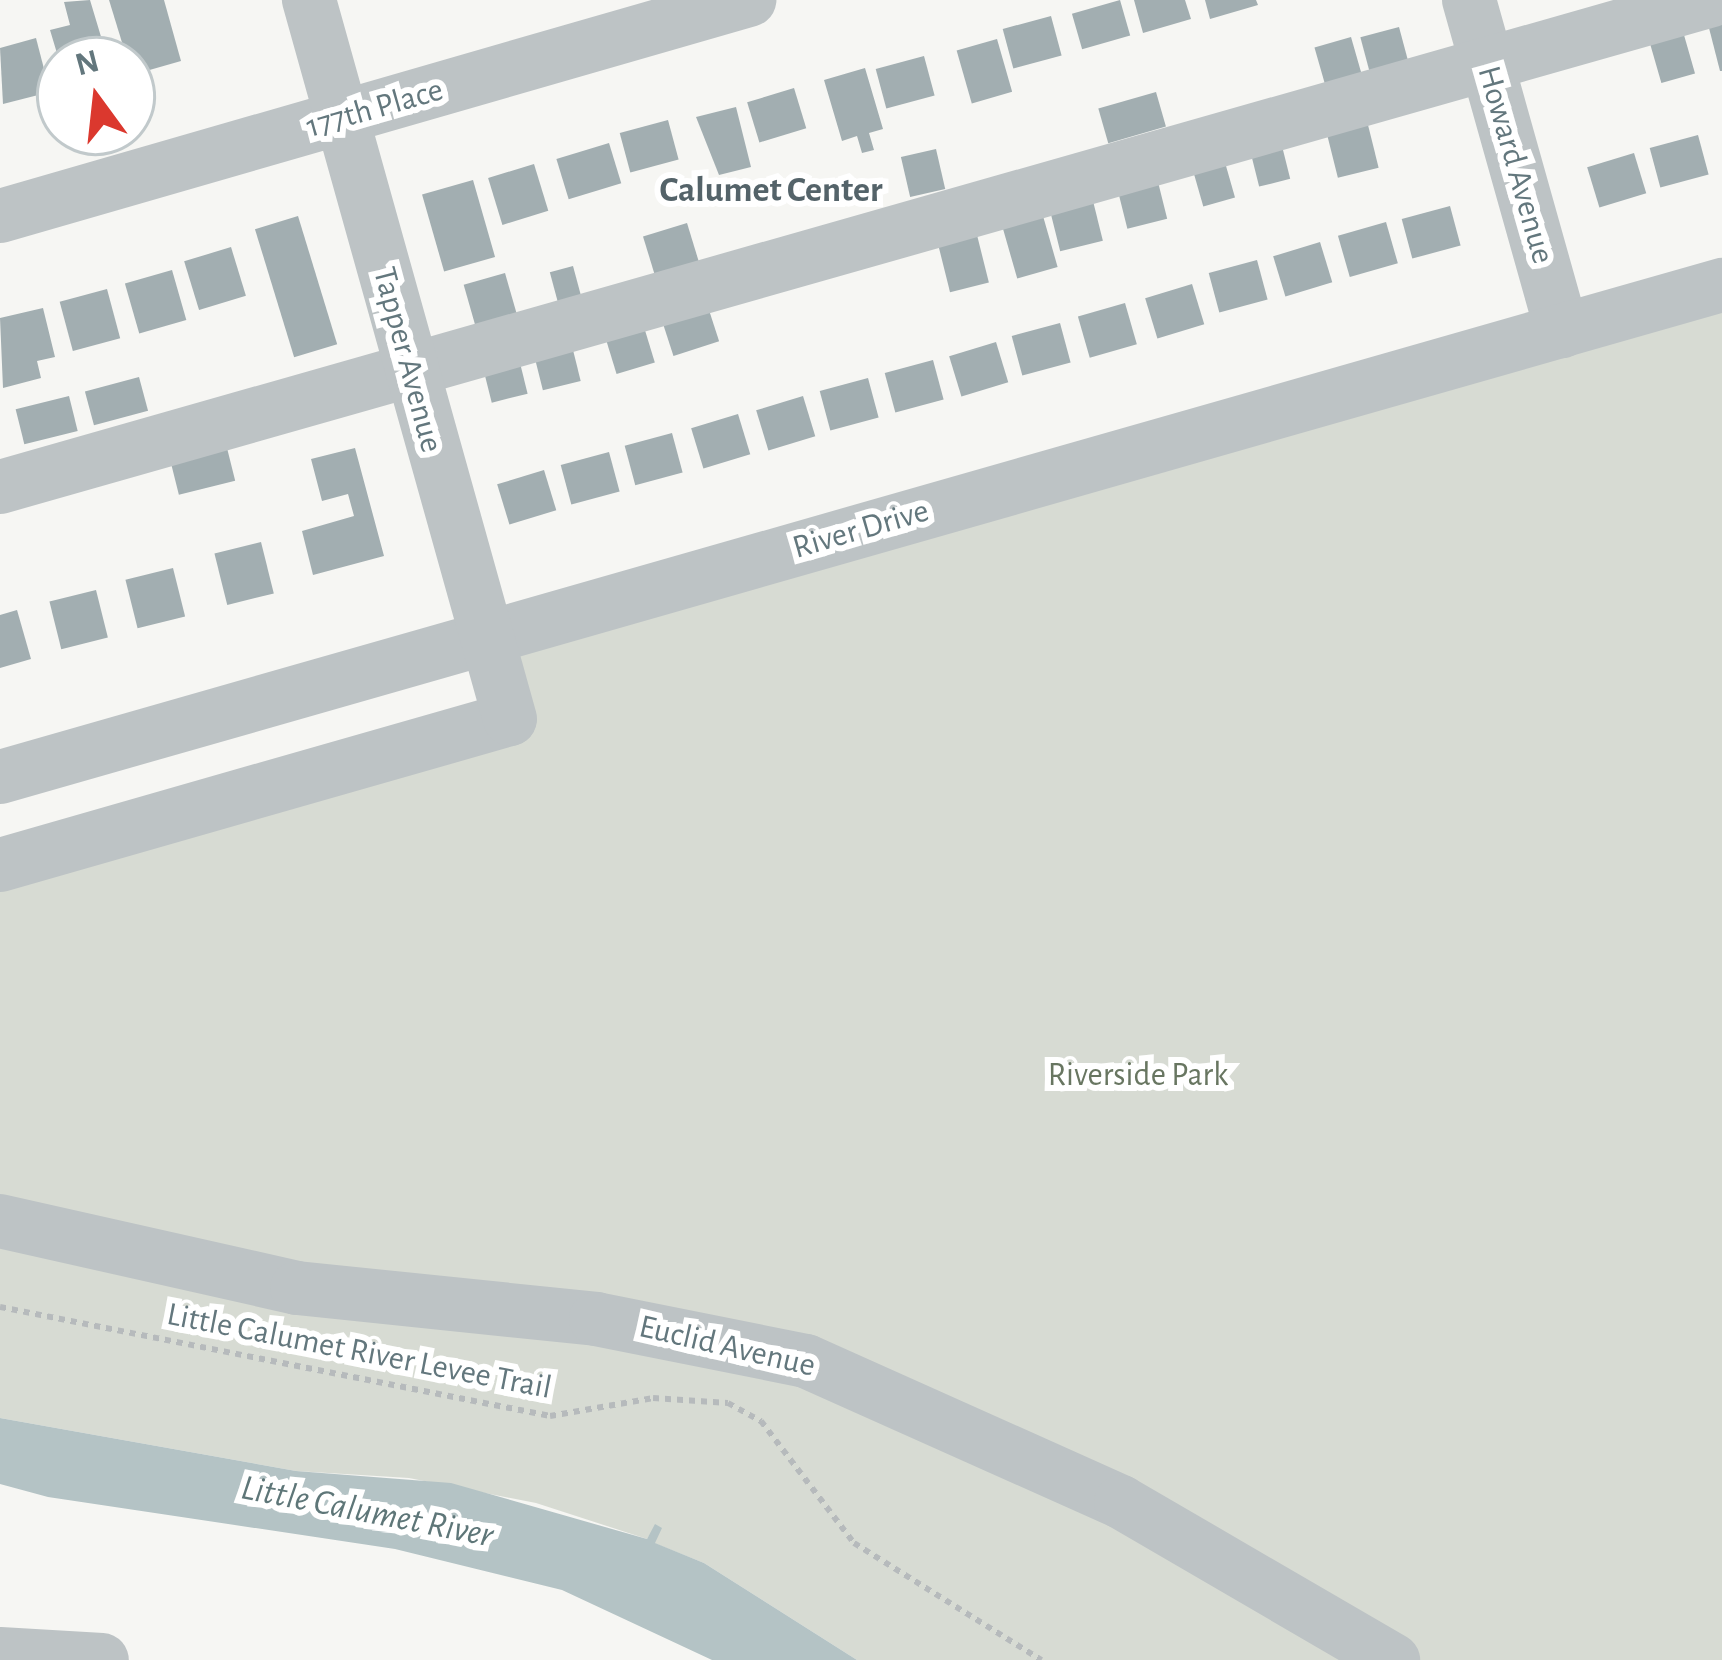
<!DOCTYPE html>
<style>
body{margin:0}
#map{position:relative;width:1722px;height:1660px;overflow:hidden;background:#f6f6f3;font-family:"Alegreya Sans",sans-serif}
div>[style]{position:absolute}
.green>*{inset:0;background:#d7dbd3}
.water>*{inset:0;background:#b4c3c5}
.building>*{inset:0;background:#a2aeb1;transform-origin:0 0}
.path>*{height:6px;margin-top:-3px;transform-origin:0;background:repeating-linear-gradient(90deg,#b6babc 0 6px,transparent 0 12px)}
.minor>*{height:54px;margin:-27px;padding:0 27px;transform-origin:27px;border-radius:27px;background:#bdc3c5}
span{translate:-50% -50%;white-space:nowrap;text-align:center;line-height:1.15;-webkit-text-stroke:12px #fff;paint-order:stroke}
.street-label{font-size:33px;color:#63777d}
.park-label{font-size:33px;color:#687661}
.neighbourhood-label{font-size:36px;color:#546369;font-weight:700}
.water-label{font-size:36px;color:#5e7678;font-style:italic}
.north{position:absolute;left:36px;top:36px;width:120px;height:120px;box-sizing:border-box;background:#fff;border:3px solid #c1c9cb;border-radius:50%;rotate:345deg;font-size:33px;font-weight:700;line-height:48px;text-align:center;color:#63777d}
.north::after{content:'';display:block;margin:auto;width:42px;height:54px;background:#db382e;clip-path:polygon(50% 0,100% 100%,50% 72%,0 100%)}
</style>
<div id="map">
<div class="green">
<i style="clip-path:polygon(1722px 307px,1722px 1660px,857px 1660px,704px 1563px,654px 1543px,656px 1525px,647px 1539px,536px 1503px,409px 1478px,296px 1471px,0 1418px,0 878px,526px 728px,510px 649px)"></i>
</div>
<div class="water">
<i style="clip-path:polygon(0 1418px,296px 1471px,451px 1483px,647px 1539px,655px 1524px,662px 1528px,655px 1543px,704px 1563px,857px 1660px,712px 1660px,562px 1590px,395px 1549px,48px 1497px,0 1484px)"></i>
</div>
<div class="building">
<i style="clip-path:polygon(90px 0,108px 60px,59px 60px,50px 30px,70px 25px,64px 2px)"></i>
<i style="clip-path:polygon(109px 0,164px 0,181px 61px,132px 75px)"></i>
<i style="left:1120px;top:0;width:37px;height:50px;rotate:74deg"></i>
<i style="clip-path:polygon(1134px 0,1185px 0,1191px 19px,1143px 33px)"></i>
<i style="clip-path:polygon(1205px 0,1256px 0,1258px 5px,1210px 19px)"></i>
<i style="left:1051px;top:16px;width:41px;height:50px;rotate:75deg"></i>
<i style="clip-path:polygon(1722px 24px,1722px 71px,1720px 71px,1709px 28px)"></i>
<i style="left:1399px;top:27px;width:38px;height:40px;rotate:75deg"></i>
<i style="left:1684px;top:35px;width:40px;height:35px;rotate:74deg"></i>
<i style="left:1351px;top:37px;width:40px;height:38px;rotate:74deg"></i>
<i style="clip-path:polygon(36px 38px,50px 92px,3px 104px,0 48px)"></i>
<i style="left:997px;top:39px;width:55px;height:42px;rotate:74deg"></i>
<i style="left:924px;top:56px;width:41px;height:50px;rotate:75deg"></i>
<i style="clip-path:polygon(865px 68px,883px 129px,869px 133px,874px 150px,862px 153px,857px 136px,842px 141px,824px 80px)"></i>
<i style="left:794px;top:88px;width:42px;height:49px;rotate:73deg"></i>
<i style="left:1156px;top:92px;width:36px;height:60px;rotate:74deg"></i>
<i style="clip-path:polygon(736px 107px,751px 167px,719px 175px,696px 117px)"></i>
<i style="left:668px;top:120px;width:41px;height:50px;rotate:75deg"></i>
<i style="left:1368px;top:125px;width:44px;height:42px;rotate:76deg"></i>
<i style="left:1698px;top:135px;width:41px;height:50px;rotate:75deg"></i>
<i style="left:1281px;top:142px;width:38px;height:32px;rotate:76deg"></i>
<i style="left:609px;top:143px;width:42px;height:55px;rotate:73deg"></i>
<i style="left:936px;top:149px;width:41px;height:36px;rotate:77deg"></i>
<i style="left:1634px;top:153px;width:42px;height:49px;rotate:73deg"></i>
<i style="left:1224px;top:159px;width:40px;height:33px;rotate:74deg"></i>
<i style="left:534px;top:164px;width:49px;height:48px;rotate:73deg"></i>
<i style="left:1157px;top:178px;width:42px;height:41px;rotate:76deg"></i>
<i style="left:473px;top:180px;width:80px;height:53px;rotate:74deg"></i>
<i style="left:1092px;top:197px;width:45px;height:44px;rotate:76deg"></i>
<i style="left:1450px;top:206px;width:41px;height:50px;rotate:75deg"></i>
<i style="left:298px;top:216px;width:134px;height:45px;rotate:73deg"></i>
<i style="left:1043px;top:216px;width:53px;height:42px;rotate:74deg"></i>
<i style="left:1386px;top:222px;width:43px;height:50px;rotate:74deg"></i>
<i style="left:687px;top:223px;width:45px;height:46px;rotate:73deg"></i>
<i style="left:977px;top:235px;width:49px;height:40px;rotate:76deg"></i>
<i style="left:1320px;top:242px;width:42px;height:49px;rotate:73deg"></i>
<i style="left:231px;top:247px;width:51px;height:49px;rotate:73deg"></i>
<i style="left:1257px;top:260px;width:41px;height:50px;rotate:75deg"></i>
<i style="left:573px;top:266px;width:34px;height:24px;rotate:75deg"></i>
<i style="left:172px;top:270px;width:52px;height:49px;rotate:74deg"></i>
<i style="left:505px;top:273px;width:44px;height:43px;rotate:74deg"></i>
<i style="left:1192px;top:284px;width:42px;height:49px;rotate:73deg"></i>
<i style="left:107px;top:289px;width:51px;height:49px;rotate:75deg"></i>
<i style="left:1125px;top:303px;width:43px;height:49px;rotate:74deg"></i>
<i style="left:708px;top:307px;width:36px;height:48px;rotate:72deg"></i>
<i style="clip-path:polygon(43px 308px,55px 357px,37px 361px,41px 378px,3px 388px,0 318px)"></i>
<i style="left:1060px;top:323px;width:41px;height:50px;rotate:75deg"></i>
<i style="left:644px;top:327px;width:37px;height:40px;rotate:73deg"></i>
<i style="left:996px;top:342px;width:42px;height:49px;rotate:73deg"></i>
<i style="left:572px;top:346px;width:36px;height:39px;rotate:76deg"></i>
<i style="left:517px;top:351px;width:44px;height:37px;rotate:76deg"></i>
<i style="left:933px;top:360px;width:41px;height:50px;rotate:75deg"></i>
<i style="left:139px;top:377px;width:35px;height:56px;rotate:75deg"></i>
<i style="left:868px;top:378px;width:41px;height:50px;rotate:75deg"></i>
<i style="left:69px;top:396px;width:36px;height:55px;rotate:76deg"></i>
<i style="left:803px;top:396px;width:42px;height:49px;rotate:73deg"></i>
<i style="left:738px;top:414px;width:42px;height:49px;rotate:73deg"></i>
<i style="left:672px;top:433px;width:41px;height:49px;rotate:75deg"></i>
<i style="left:225px;top:440px;width:42px;height:58px;rotate:76deg"></i>
<i style="clip-path:polygon(355px 448px,384px 556px,313px 575px,302px 531px,354px 516px,348px 494px,322px 501px,311px 459px)"></i>
<i style="left:609px;top:452px;width:41px;height:50px;rotate:75deg"></i>
<i style="left:544px;top:470px;width:42px;height:49px;rotate:73deg"></i>
<i style="left:261px;top:542px;width:53px;height:48px;rotate:76deg"></i>
<i style="left:173px;top:568px;width:50px;height:49px;rotate:76deg"></i>
<i style="left:96px;top:590px;width:49px;height:48px;rotate:76deg"></i>
<i style="clip-path:polygon(17px 610px,31px 659px,0 668px,0 615px)"></i>
</div>
<div class="path">
<i style="left:0;top:1307px;width:561px;rotate:11.21deg"></i>
<i style="left:550px;top:1416px;width:105px;rotate:-9.9deg"></i>
<i style="left:653px;top:1398px;width:75px;rotate:3.8deg"></i>
<i style="left:728px;top:1403px;width:38px;rotate:29deg"></i>
<i style="left:761px;top:1421px;width:153px;rotate:52.7deg"></i>
<i style="left:854px;top:1543px;width:221px;rotate:32deg"></i>
</div>
<div class="minor">
<i style="left:1469px;top:0;width:344px;rotate:74.3deg"></i>
<i style="left:0;top:216px;width:780px;rotate:-16.09deg"></i>
<i style="left:0;top:487px;width:1780px;rotate:-15.88deg"></i>
<i style="left:0;top:777px;width:1791px;rotate:-15.95deg"></i>
<i style="left:0;top:865px;width:530px;rotate:-15.98deg"></i>
<i style="left:510px;top:719px;width:747px;rotate:-105.62deg"></i>
<i style="left:0;top:1221px;width:304px;rotate:12.7deg"></i>
<i style="left:297px;top:1288px;width:301px;rotate:5.9deg"></i>
<i style="left:596px;top:1319px;width:214px;rotate:11.3deg"></i>
<i style="left:806px;top:1361px;width:345px;rotate:24.1deg"></i>
<i style="left:1121px;top:1502px;width:315px;rotate:30.2deg"></i>
<i style="left:0;top:1654px;width:102px;rotate:3.4deg"></i>
</div>
<div class="street-label">
<span style="left:375px;top:109px;rotate:-16deg">177th Place</span>
<span style="left:1515px;top:165px;rotate:74deg">Howard Avenue</span>
<span style="left:407px;top:360px;rotate:75deg">Tapper Avenue</span>
<span style="left:861px;top:530px;rotate:-16deg">River Drive</span>
<span style="left:727px;top:1347px;rotate:13deg">Euclid Avenue</span>
<span style="left:359px;top:1352px;rotate:11deg">Little Calumet River Levee Trail</span>
</div>
<div class="park-label">
<span style="left:1138px;top:1076px">Riverside Park</span>
</div>
<div class="neighbourhood-label">
<span style="left:771px;top:191px">Calumet Center</span>
</div>
<div class="water-label">
<span style="left:367px;top:1512px;rotate:11deg">Little Calumet River</span>
</div>
<div class="north">N</div>
</div>
